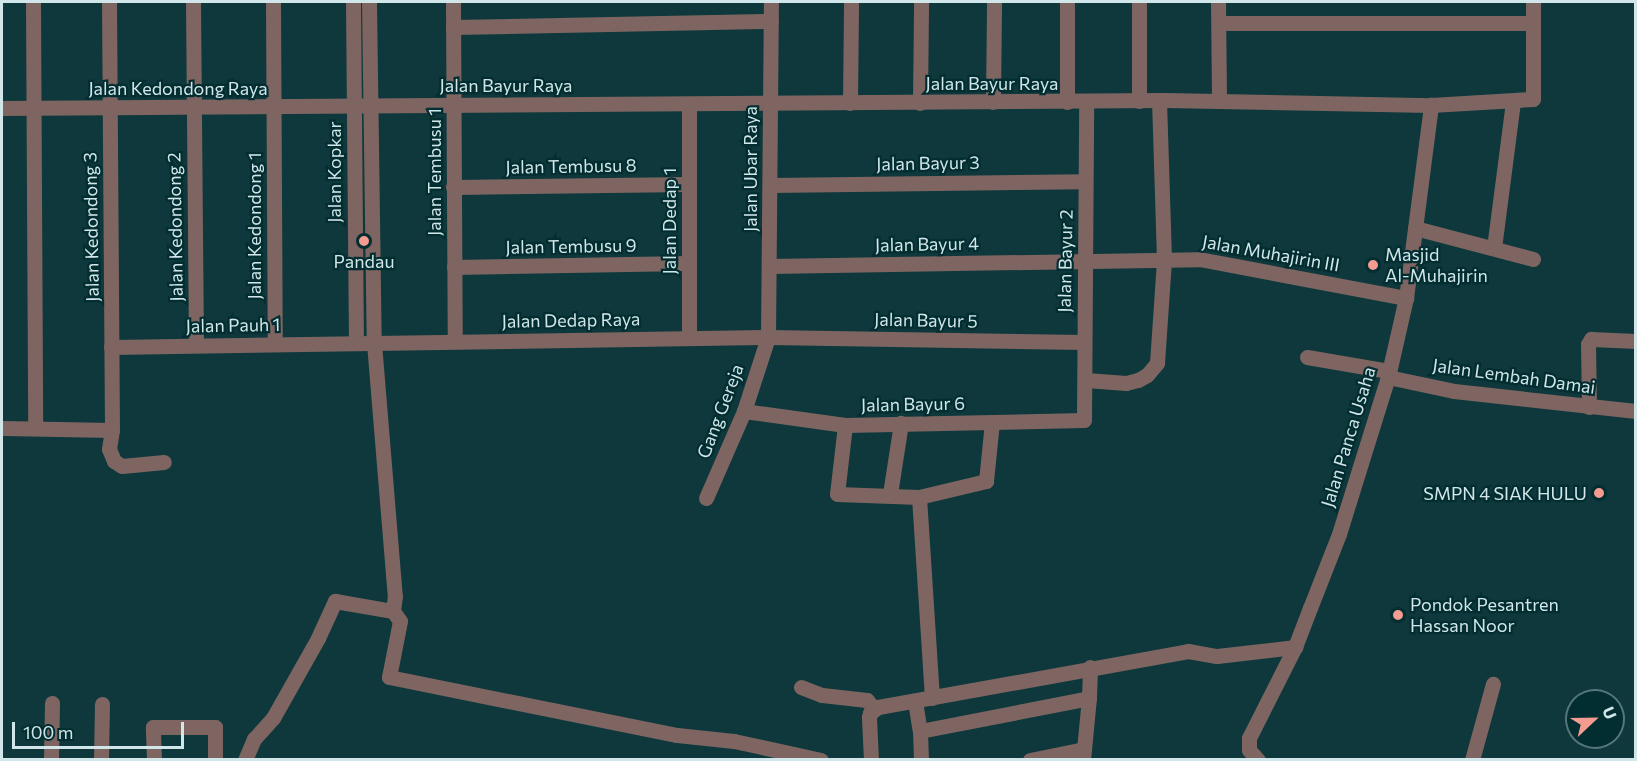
<!DOCTYPE html>
<style>
body{margin:0}
#map{position:relative;width:1637px;height:761px;overflow:hidden;background:#0e383b;font-family:Commissioner,sans-serif}
div>[style]{position:absolute}
.minor>*{height:15px;margin:-7.5px;padding:0 7.5px;transform-origin:7.5px;border-radius:7.5px;background:#7e6561}
.dots>*{width:16px;height:16px;translate:-50% -50%;box-sizing:border-box;border:3px solid #022d31;border-radius:50%}
span{translate:-50% -50%;white-space:nowrap;text-align:center;line-height:1.15;-webkit-text-stroke:4.5px #022d31;paint-order:stroke}
.street-label{font-size:18px;color:#d1e6e8}
.poi-label{font-size:18px;color:#d1e6e8}
.left{translate:0 -50%;text-align:left}
.right{translate:-100% -50%;text-align:right}
.frame{position:absolute;inset:0;border:3px solid #d1e6e8;pointer-events:none}
.north{position:absolute;left:1565px;top:689px;width:60px;height:60px;box-sizing:border-box;background:#022d31;border:2px solid #55777a;border-radius:50%;rotate:68deg;font-size:16px;font-weight:700;line-height:24px;text-align:center;color:#d1e6e8}
.north::after{content:'';display:block;margin:auto;width:21px;height:27px;background:#f59c90;clip-path:polygon(50% 0,100% 100%,50% 72%,0 100%)}
.scale{position:absolute;left:12px;top:722px;width:172px;height:27px;box-sizing:border-box;border:3px solid #d1e6e8;border-top:0;padding-left:8px;font-size:18px;line-height:21px;white-space:nowrap;color:#d1e6e8;-webkit-text-stroke:4px #022d31;paint-order:stroke}
</style>
<div id="map">
<div class="minor">
<i style="left:33px;top:2px;width:425px;rotate:89.7deg"></i>
<i style="left:193px;top:2px;width:342px;rotate:89.5deg"></i>
<i style="left:273px;top:2px;width:342px;rotate:89.7deg"></i>
<i style="left:353px;top:2px;width:341px;rotate:89.5deg"></i>
<i style="left:369px;top:2px;width:341px;rotate:89.2deg"></i>
<i style="left:374px;top:343px;width:254px;rotate:85.3deg"></i>
<i style="left:395px;top:596px;width:15px;rotate:98deg"></i>
<i style="left:393px;top:611px;width:12px;rotate:55deg"></i>
<i style="left:400px;top:621px;width:57px;rotate:101.1deg"></i>
<i style="left:389px;top:677px;width:294px;rotate:11.4deg"></i>
<i style="left:677px;top:735px;width:57px;rotate:6deg"></i>
<i style="left:734px;top:741px;width:89px;rotate:12.3deg"></i>
<i style="left:453px;top:2px;width:339px;rotate:89.7deg"></i>
<i style="left:1218px;top:2px;width:99px;rotate:89.4deg"></i>
<i style="left:1219px;top:23px;width:314px"></i>
<i style="left:453px;top:27px;width:318px;rotate:-1.1deg"></i>
<i style="left:1139px;top:101px;width:99px;rotate:-90deg"></i>
<i style="left:993px;top:102px;width:100px;rotate:-89.4deg"></i>
<i style="left:1067px;top:102px;width:100px;rotate:-90deg"></i>
<i style="left:850px;top:103px;width:101px;rotate:-89.4deg"></i>
<i style="left:920px;top:103px;width:101px;rotate:-89.4deg"></i>
<i style="left:2px;top:108px;width:1162px;rotate:-0.39deg"></i>
<i style="left:1164px;top:100px;width:267px;rotate:1.1deg"></i>
<i style="left:1431px;top:105px;width:102px;rotate:-3.4deg"></i>
<i style="left:1533px;top:99px;width:97px;rotate:-90deg"></i>
<i style="left:770px;top:185px;width:315px;rotate:-0.7deg"></i>
<i style="left:453px;top:187px;width:236px;rotate:-0.7deg"></i>
<i style="left:1415px;top:228px;width:122px;rotate:14.7deg"></i>
<i style="left:1494px;top:248px;width:148px;rotate:-82.6deg"></i>
<i style="left:769px;top:266px;width:430px;rotate:-0.9deg"></i>
<i style="left:1199px;top:259px;width:211px;rotate:10.7deg"></i>
<i style="left:454px;top:267px;width:234px;rotate:-1deg"></i>
<i style="left:689px;top:338px;width:233px;rotate:-90deg"></i>
<i style="left:111px;top:347px;width:657px;rotate:-0.87deg"></i>
<i style="left:768px;top:337px;width:316px;rotate:0.9deg"></i>
<i style="left:1307px;top:357px;width:83px;rotate:9.7deg"></i>
<i style="left:1388px;top:377px;width:67px;rotate:12deg"></i>
<i style="left:1454px;top:391px;width:183px;rotate:6.3deg"></i>
<i style="left:1086px;top:380px;width:40px;rotate:4.3deg"></i>
<i style="left:1126px;top:383px;width:12px;rotate:-14deg"></i>
<i style="left:1138px;top:380px;width:10px;rotate:-29deg"></i>
<i style="left:1147px;top:375px;width:16px;rotate:-50deg"></i>
<i style="left:1157px;top:363px;width:104px;rotate:-86.1deg"></i>
<i style="left:1164px;top:259px;width:159px;rotate:-91.8deg"></i>
<i style="left:1589px;top:407px;width:63px;rotate:-90.9deg"></i>
<i style="left:1588px;top:344px;width:6px;rotate:-59deg"></i>
<i style="left:1591px;top:339px;width:45px;rotate:2.5deg"></i>
<i style="left:744px;top:411px;width:102px;rotate:7.9deg"></i>
<i style="left:845px;top:425px;width:239px;rotate:-1.2deg"></i>
<i style="left:1084px;top:420px;width:318px;rotate:-89.6deg"></i>
<i style="left:845px;top:425px;width:69px;rotate:96.6deg"></i>
<i style="left:837px;top:494px;width:82px;rotate:2.1deg"></i>
<i style="left:2px;top:428px;width:110px;rotate:1deg"></i>
<i style="left:112px;top:430px;width:428px;rotate:-90.4deg"></i>
<i style="left:112px;top:430px;width:19px;rotate:99deg"></i>
<i style="left:109px;top:449px;width:13px;rotate:67deg"></i>
<i style="left:114px;top:461px;width:9px;rotate:32deg"></i>
<i style="left:122px;top:466px;width:42px;rotate:-5.4deg"></i>
<i style="left:890px;top:494px;width:72px;rotate:-81.2deg"></i>
<i style="left:706px;top:498px;width:95px;rotate:-66.4deg"></i>
<i style="left:744px;top:411px;width:78px;rotate:-72deg"></i>
<i style="left:768px;top:337px;width:335px;rotate:-89.5deg"></i>
<i style="left:801px;top:687px;width:22px;rotate:21deg"></i>
<i style="left:822px;top:695px;width:45px;rotate:6.3deg"></i>
<i style="left:867px;top:700px;width:11px;rotate:52deg"></i>
<i style="left:932px;top:698px;width:201px;rotate:-93.7deg"></i>
<i style="left:919px;top:497px;width:69px;rotate:-13.4deg"></i>
<i style="left:986px;top:481px;width:59px;rotate:-84.2deg"></i>
<i style="left:915px;top:701px;width:30px;rotate:81deg"></i>
<i style="left:920px;top:731px;width:29px;rotate:88deg"></i>
<i style="left:920px;top:731px;width:172px;rotate:-11deg"></i>
<i style="left:1089px;top:698px;width:31px;rotate:-88deg"></i>
<i style="left:51px;top:760px;width:57px;rotate:-89deg"></i>
<i style="left:101px;top:760px;width:56px;rotate:-89deg"></i>
<i style="left:154px;top:760px;width:33px;rotate:-92deg"></i>
<i style="left:153px;top:727px;width:62px"></i>
<i style="left:215px;top:727px;width:33px;rotate:90deg"></i>
<i style="left:245px;top:760px;width:23px;rotate:-67deg"></i>
<i style="left:254px;top:739px;width:28px;rotate:-48deg"></i>
<i style="left:273px;top:718px;width:92px;rotate:-60.6deg"></i>
<i style="left:318px;top:638px;width:41px;rotate:-65.3deg"></i>
<i style="left:335px;top:601px;width:59px;rotate:9.8deg"></i>
<i style="left:871px;top:760px;width:43px;rotate:-92.7deg"></i>
<i style="left:869px;top:717px;width:4px;rotate:-76deg"></i>
<i style="left:870px;top:713px;width:10px;rotate:-37deg"></i>
<i style="left:878px;top:707px;width:315px;rotate:-10.2deg"></i>
<i style="left:1188px;top:651px;width:29px;rotate:10deg"></i>
<i style="left:1217px;top:656px;width:79px;rotate:-6.6deg"></i>
<i style="left:1030px;top:760px;width:55px;rotate:-11.5deg"></i>
<i style="left:1083px;top:760px;width:62px;rotate:-84.5deg"></i>
<i style="left:1258px;top:760px;width:13px;rotate:-132deg"></i>
<i style="left:1249px;top:750px;width:12px;rotate:-90deg"></i>
<i style="left:1249px;top:738px;width:102px;rotate:-63.2deg"></i>
<i style="left:1295px;top:647px;width:42px;rotate:-69deg"></i>
<i style="left:1310px;top:608px;width:79px;rotate:-68.6deg"></i>
<i style="left:1339px;top:534px;width:164px;rotate:-72.7deg"></i>
<i style="left:1388px;top:377px;width:81px;rotate:-77.2deg"></i>
<i style="left:1406px;top:298px;width:195px;rotate:-82.6deg"></i>
<i style="left:1472px;top:760px;width:79px;rotate:-74.6deg"></i>
</div>
<div class="dots">
<i style="left:364px;top:241px;background:#f59c90"></i>
<i style="left:1373px;top:265px;background:#f59c90"></i>
<i style="left:1599px;top:493px;background:#f59c90"></i>
<i style="left:1398px;top:615px;background:#f59c90"></i>
</div>
<div class="street-label">
<span style="left:992px;top:83px">Jalan Bayur Raya</span>
<span style="left:506px;top:85px">Jalan Bayur Raya</span>
<span style="left:178px;top:88px">Jalan Kedondong Raya</span>
<span style="left:928px;top:163px;rotate:-1deg">Jalan Bayur 3</span>
<span style="left:571px;top:166px;rotate:-1deg">Jalan Tembusu 8</span>
<span style="left:750px;top:169px;rotate:-90deg">Jalan Ubar Raya</span>
<span style="left:334px;top:172px;rotate:-90deg">Jalan Kopkar</span>
<span style="left:434px;top:172px;rotate:-90deg">Jalan Tembusu 1</span>
<span style="left:669px;top:221px;rotate:-90deg">Jalan Dedap 1</span>
<span style="left:254px;top:226px;rotate:-90deg">Jalan Kedondong 1</span>
<span style="left:91px;top:227px;rotate:-91deg">Jalan Kedondong 3</span>
<span style="left:175px;top:227px;rotate:-91deg">Jalan Kedondong 2</span>
<span style="left:927px;top:244px;rotate:-1deg">Jalan Bayur 4</span>
<span style="left:571px;top:246px;rotate:-1deg">Jalan Tembusu 9</span>
<span style="left:1271px;top:253px;rotate:10deg">Jalan Muhajirin III</span>
<span style="left:1065px;top:261px;rotate:-89deg">Jalan Bayur 2</span>
<span style="left:571px;top:320px;rotate:-1deg">Jalan Dedap Raya</span>
<span style="left:926px;top:320px;rotate:1deg">Jalan Bayur 5</span>
<span style="left:233px;top:325px;rotate:-1deg">Jalan Pauh 1</span>
<span style="left:1514px;top:376px;rotate:8deg">Jalan Lembah Damai</span>
<span style="left:913px;top:404px;rotate:-1deg">Jalan Bayur 6</span>
<span style="left:720px;top:411px;rotate:-69deg">Gang Gereja</span>
<span style="left:1348px;top:437px;rotate:-73deg">Jalan Panca Usaha</span>
</div>
<div class="poi-label">
<span class="left" style="left:1385px;top:265px">Masjid<br>Al-Muhajirin</span>
<span style="left:364px;top:261px">Pandau</span>
<span class="right" style="left:1587px;top:493px">SMPN 4 SIAK HULU</span>
<span class="left" style="left:1410px;top:615px">Pondok Pesantren<br>Hassan Noor</span>
</div>
<div class="frame"></div>
<div class="north">U</div>
<div class="scale">100 m</div>
</div>
